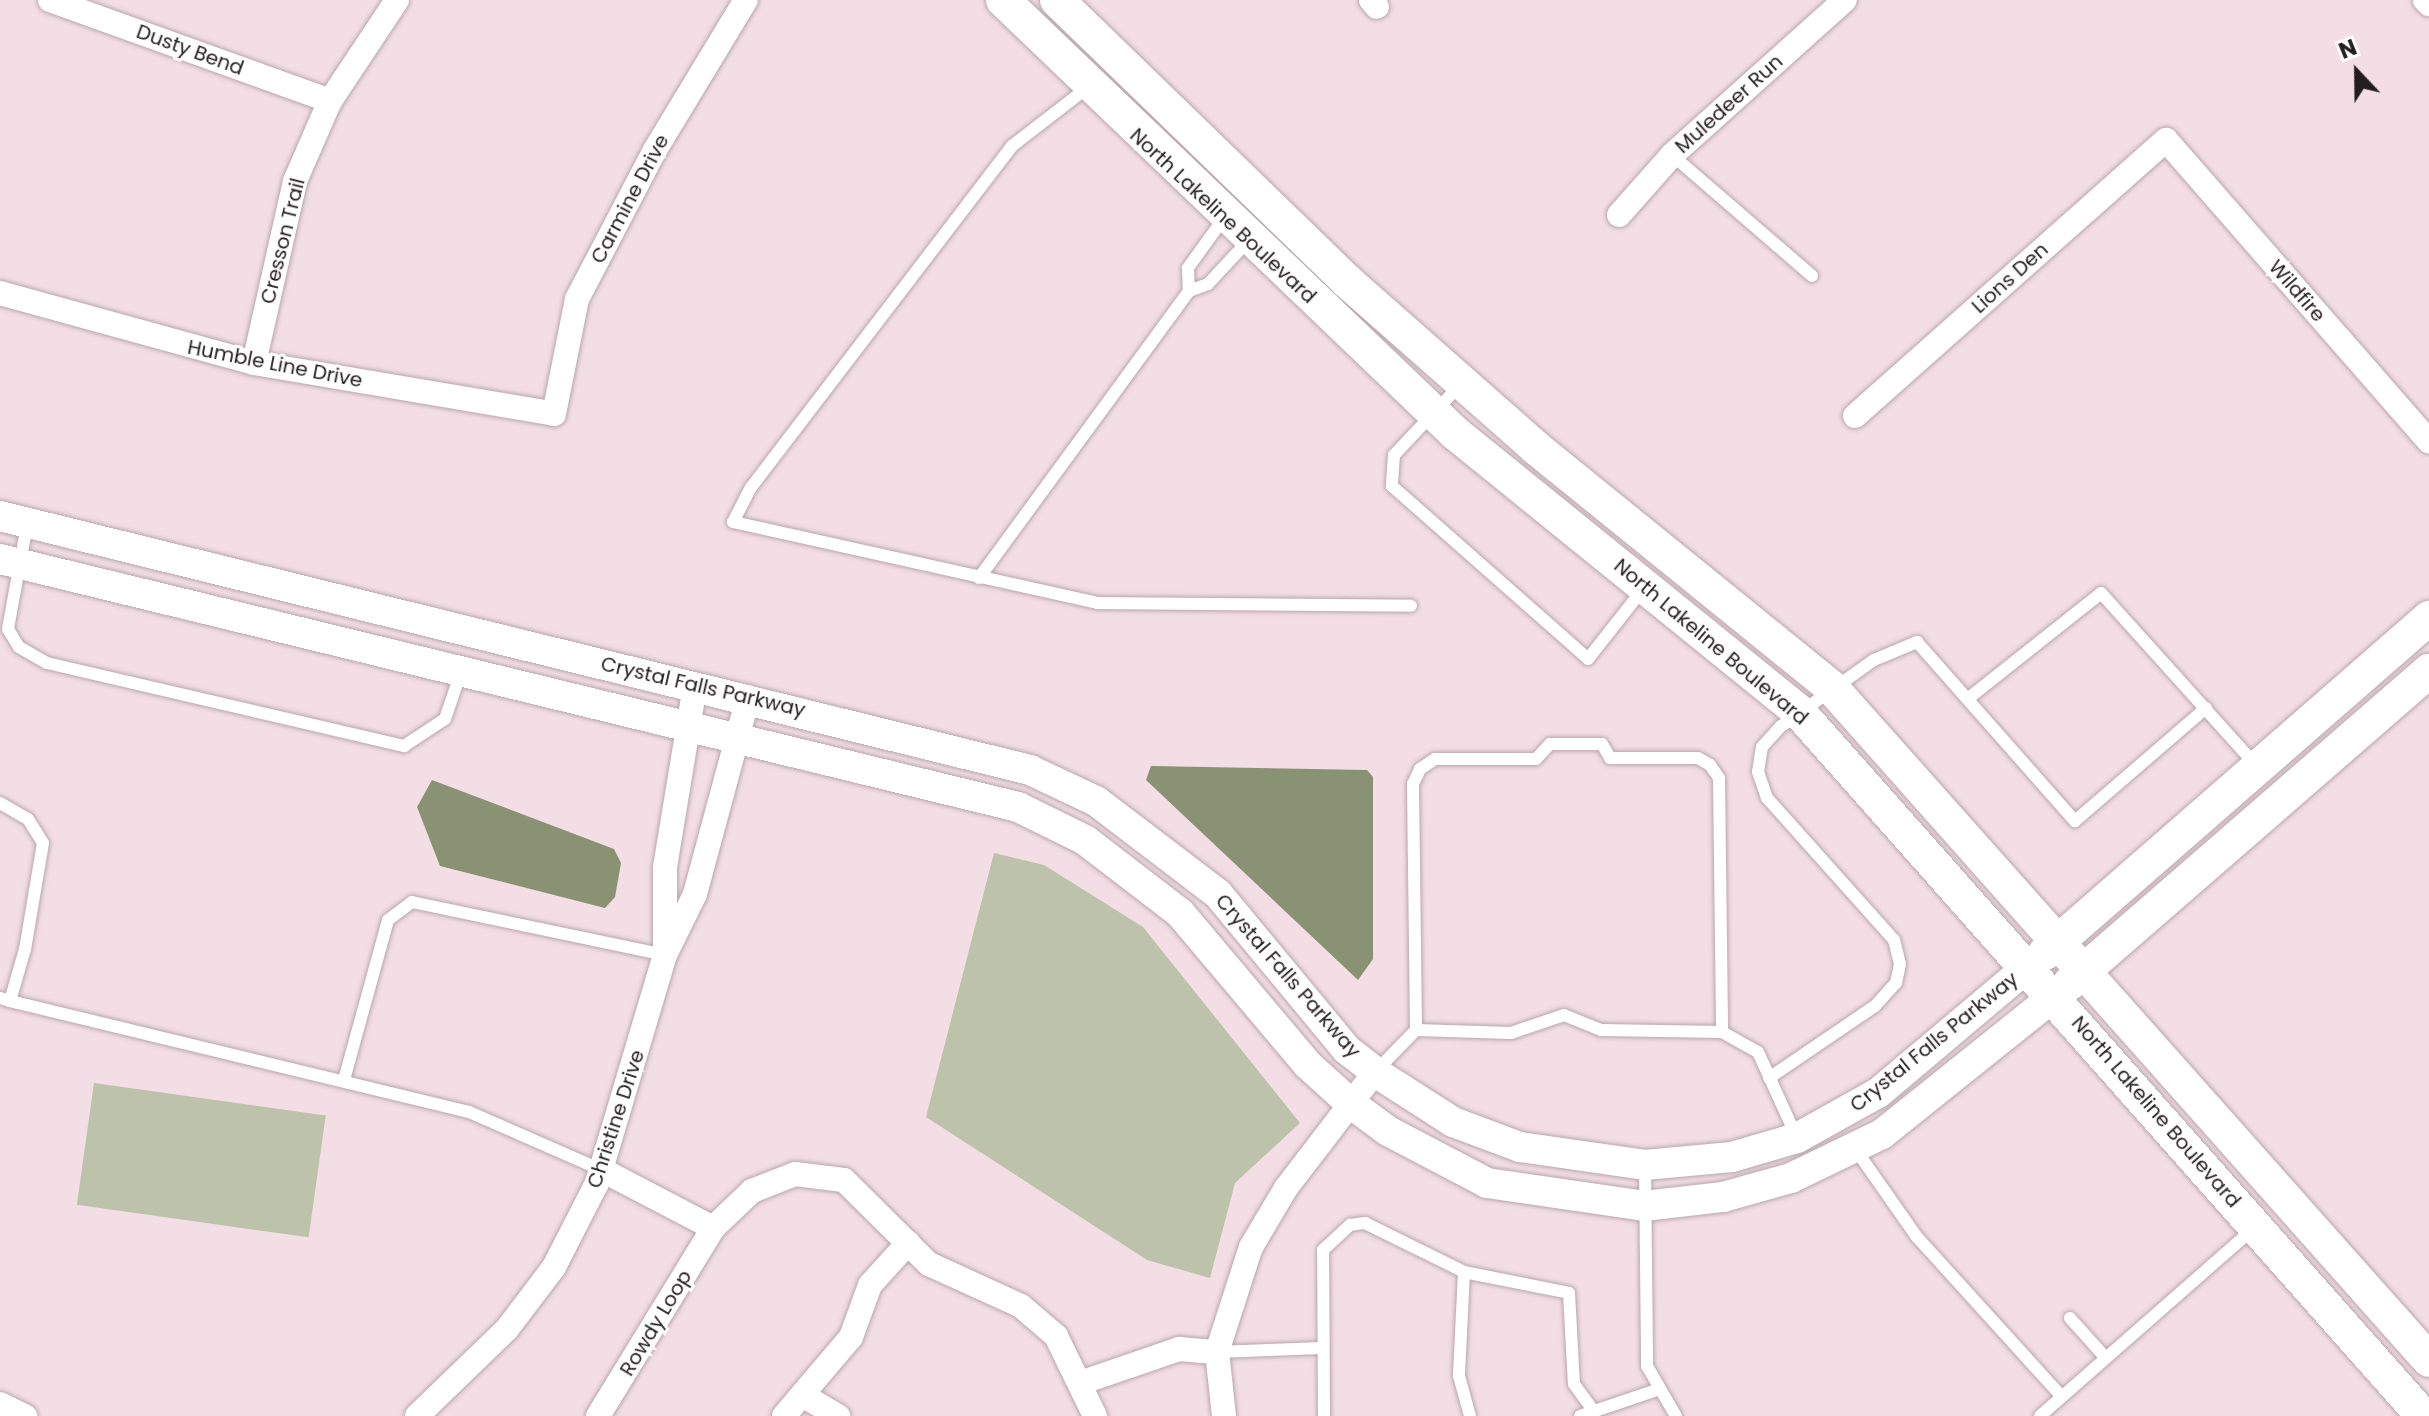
<!DOCTYPE html>
<style>
body{margin:0}
#map{position:relative;width:2429px;height:1416px;overflow:hidden;background:#f2dee4;font-family:Poppins,sans-serif}
div>[style]{position:absolute}
.green>*{inset:0;background:#bdc3aa;transform-origin:0 0}
.water>*{inset:0;background:#8a9274}
.roads{filter:drop-shadow(0 0 2px #baa7ad) drop-shadow(0 0 2px #baa7ad)}
.service>*{height:12px;margin:-6px;padding:0 6px;transform-origin:6px;border-radius:6px;background:#fff}
.minor>*{height:24px;margin:-12px;padding:0 12px;transform-origin:12px;border-radius:12px;background:#fff}
.tertiary>*{height:30px;margin:-15px;padding:0 15px;transform-origin:15px;border-radius:15px;background:#fff}
.secondary>*{height:34px;margin:-17px;padding:0 17px;transform-origin:17px;border-radius:17px;background:#fff}
span{translate:-50% -50%;white-space:nowrap;text-align:center;line-height:1.15;-webkit-text-stroke:6px #fff;paint-order:stroke}
.street-label{font-size:20px;color:#241d1f}
.north{position:absolute;left:2317px;top:32px;width:80px;height:80px;-webkit-text-stroke:6px #fff;paint-order:stroke;rotate:338deg;font-size:22px;font-weight:700;line-height:32px;text-align:center;color:#241d1f}
.north::after{content:'';display:block;margin:auto;width:28px;height:36px;background:#241d1f;clip-path:polygon(50% 0,100% 100%,50% 72%,0 100%)}
</style>
<div id="map">
<div class="green">
<i style="clip-path:polygon(994px 853px,1044px 865px,1143px 927px,1300px 1123px,1235px 1183px,1210px 1278px,1147px 1260px,926px 1117px)"></i>
<i style="left:94px;top:1083px;width:234px;height:123px;rotate:8deg"></i>
</div>
<div class="water">
<i style="clip-path:polygon(1151px 766px,1367px 770px,1373px 777px,1373px 959px,1358px 980px,1146px 780px)"></i>
<i style="clip-path:polygon(432px 780px,614px 849px,621px 863px,615px 897px,605px 908px,440px 866px,417px 807px)"></i>
</div>
<div class="roads">
<div class="service">
<i style="left:1087px;top:88px;width:95px;rotate:142.3deg"></i>
<i style="left:1012px;top:146px;width:429px;rotate:127.4deg"></i>
<i style="left:751px;top:487px;width:39px;rotate:117deg"></i>
<i style="left:733px;top:522px;width:373px;rotate:12.5deg"></i>
<i style="left:1097px;top:603px;width:314px;rotate:0.5deg"></i>
<i style="left:1672px;top:155px;width:185px;rotate:40.8deg"></i>
<i style="left:1224px;top:218px;width:62px;rotate:125.8deg"></i>
<i style="left:1188px;top:268px;width:23px;rotate:88deg"></i>
<i style="left:1189px;top:291px;width:20px;rotate:-20deg"></i>
<i style="left:1208px;top:284px;width:59px;rotate:-47.1deg"></i>
<i style="left:1460px;top:385px;width:96px;rotate:133.3deg"></i>
<i style="left:1394px;top:455px;width:31px;rotate:94deg"></i>
<i style="left:1392px;top:486px;width:261px;rotate:41.4deg"></i>
<i style="left:1588px;top:659px;width:89px;rotate:-51.8deg"></i>
<i style="left:27px;top:525px;width:106px;rotate:100.4deg"></i>
<i style="left:8px;top:629px;width:21px;rotate:59deg"></i>
<i style="left:19px;top:647px;width:32px;rotate:30deg"></i>
<i style="left:47px;top:663px;width:367px;rotate:13.1deg"></i>
<i style="left:404px;top:746px;width:49px;rotate:-33.4deg"></i>
<i style="left:445px;top:719px;width:50px;rotate:-71.2deg"></i>
<i style="left:979px;top:578px;width:356px;rotate:-53.8deg"></i>
<i style="left:1970px;top:697px;width:167px;rotate:-38.4deg"></i>
<i style="left:2101px;top:593px;width:232px;rotate:48deg"></i>
<i style="left:0;top:803px;width:32px;rotate:30deg"></i>
<i style="left:28px;top:819px;width:28px;rotate:58deg"></i>
<i style="left:43px;top:843px;width:108px;rotate:99.6deg"></i>
<i style="left:25px;top:949px;width:54px;rotate:106.1deg"></i>
<i style="left:10px;top:1001px;width:10px;rotate:-163deg"></i>
<i style="left:10px;top:1001px;width:472px;rotate:13.6deg"></i>
<i style="left:469px;top:1112px;width:145px;rotate:23.6deg"></i>
<i style="left:1722px;top:1032px;width:41px;rotate:29.1deg"></i>
<i style="left:1758px;top:1052px;width:94px;rotate:65.6deg"></i>
<i style="left:1375px;top:1072px;width:59px;rotate:-45.7deg"></i>
<i style="left:1416px;top:1030px;width:246px;rotate:-90.7deg"></i>
<i style="left:1413px;top:784px;width:17px;rotate:-65deg"></i>
<i style="left:1420px;top:769px;width:18px;rotate:-34deg"></i>
<i style="left:1435px;top:759px;width:101px"></i>
<i style="left:1536px;top:759px;width:21px;rotate:-47deg"></i>
<i style="left:1550px;top:744px;width:52px"></i>
<i style="left:1602px;top:744px;width:16px;rotate:60deg"></i>
<i style="left:1610px;top:758px;width:88px"></i>
<i style="left:1698px;top:758px;width:14px;rotate:30deg"></i>
<i style="left:1710px;top:765px;width:16px;rotate:55deg"></i>
<i style="left:1719px;top:778px;width:254px;rotate:89.3deg"></i>
<i style="left:1722px;top:1032px;width:121px;rotate:-179.1deg"></i>
<i style="left:1601px;top:1030px;width:40px;rotate:-158deg"></i>
<i style="left:1564px;top:1015px;width:56px;rotate:161.2deg"></i>
<i style="left:1511px;top:1033px;width:95px;rotate:-178.2deg"></i>
<i style="left:1769px;top:1078px;width:128px;rotate:-34.2deg"></i>
<i style="left:1875px;top:1006px;width:31px;rotate:-48deg"></i>
<i style="left:1896px;top:983px;width:19px;rotate:-78deg"></i>
<i style="left:1900px;top:964px;width:25px;rotate:-104deg"></i>
<i style="left:1894px;top:940px;width:191px;rotate:-131.8deg"></i>
<i style="left:1767px;top:798px;width:28px;rotate:-109deg"></i>
<i style="left:1758px;top:772px;width:25px;rotate:-81deg"></i>
<i style="left:1762px;top:747px;width:27px;rotate:-48deg"></i>
<i style="left:1780px;top:727px;width:115px;rotate:-35.5deg"></i>
<i style="left:1874px;top:660px;width:47px;rotate:-22.7deg"></i>
<i style="left:1917px;top:642px;width:239px;rotate:48.6deg"></i>
<i style="left:2075px;top:821px;width:173px;rotate:-40.8deg"></i>
<i style="left:344px;top:1080px;width:166px;rotate:-74.6deg"></i>
<i style="left:388px;top:920px;width:30px;rotate:-37deg"></i>
<i style="left:412px;top:902px;width:258px;rotate:11.8deg"></i>
<i style="left:1856px;top:1150px;width:106px;rotate:55deg"></i>
<i style="left:1917px;top:1237px;width:215px;rotate:47.8deg"></i>
<i style="left:1645px;top:1165px;width:201px;rotate:89.4deg"></i>
<i style="left:1647px;top:1366px;width:58px;rotate:59.9deg"></i>
<i style="left:1464px;top:1272px;width:104px;rotate:92.8deg"></i>
<i style="left:1459px;top:1376px;width:41px;rotate:74.6deg"></i>
<i style="left:2070px;top:1318px;width:52px;rotate:48.1deg"></i>
<i style="left:1217px;top:1352px;width:104px;rotate:-2.2deg"></i>
<i style="left:1324px;top:1416px;width:166px;rotate:-90.3deg"></i>
<i style="left:1323px;top:1250px;width:37px;rotate:-43deg"></i>
<i style="left:1350px;top:1225px;width:15px;rotate:-8deg"></i>
<i style="left:1365px;top:1223px;width:110px;rotate:26.3deg"></i>
<i style="left:1464px;top:1272px;width:107px;rotate:11.3deg"></i>
<i style="left:1569px;top:1293px;width:91px;rotate:86.9deg"></i>
<i style="left:1574px;top:1384px;width:34px;rotate:54deg"></i>
<i style="left:1580px;top:1416px;width:81px;rotate:-18.7deg"></i>
<i style="left:2040px;top:1416px;width:285px;rotate:-41.3deg"></i>
</div>
<div class="minor">
<i style="left:50px;top:0;width:298px;rotate:19.8deg"></i>
<i style="left:1371px;top:0;width:9px;rotate:49deg"></i>
<i style="left:2425px;top:0;width:6px;rotate:45deg"></i>
<i style="left:1619px;top:215px;width:80px;rotate:-48.5deg"></i>
<i style="left:1672px;top:155px;width:232px;rotate:-41.9deg"></i>
<i style="left:0;top:293px;width:263px;rotate:15.4deg"></i>
<i style="left:254px;top:363px;width:304px;rotate:9.6deg"></i>
<i style="left:554px;top:414px;width:117px;rotate:-78.7deg"></i>
<i style="left:577px;top:299px;width:168px;rotate:-62.4deg"></i>
<i style="left:655px;top:150px;width:175px;rotate:-58.8deg"></i>
<i style="left:254px;top:363px;width:187px;rotate:-77.3deg"></i>
<i style="left:295px;top:181px;width:87px;rotate:-66.4deg"></i>
<i style="left:330px;top:101px;width:121px;rotate:-56.4deg"></i>
<i style="left:1855px;top:416px;width:416px;rotate:-41.6deg"></i>
<i style="left:2166px;top:140px;width:400px;rotate:48.9deg"></i>
<i style="left:665px;top:949px;width:82px;rotate:-90deg"></i>
<i style="left:665px;top:867px;width:184px;rotate:-80.6deg"></i>
<i style="left:602px;top:1170px;width:125px;rotate:27.6deg"></i>
<i style="left:1083px;top:1382px;width:102px;rotate:-19deg"></i>
<i style="left:1179px;top:1349px;width:38px;rotate:5deg"></i>
<i style="left:802px;top:1395px;width:42px;rotate:30.3deg"></i>
<i style="left:0;top:1404px;width:28px;rotate:26deg"></i>
<i style="left:417px;top:1416px;width:125px;rotate:-44deg"></i>
<i style="left:507px;top:1329px;width:78px;rotate:-52.8deg"></i>
<i style="left:554px;top:1267px;width:94px;rotate:-62.9deg"></i>
<i style="left:597px;top:1183px;width:238px;rotate:-73.4deg"></i>
<i style="left:665px;top:955px;width:68px;rotate:-63.8deg"></i>
<i style="left:695px;top:894px;width:204px;rotate:-74.9deg"></i>
<i style="left:598px;top:1416px;width:220px;rotate:-58.5deg"></i>
<i style="left:713px;top:1228px;width:54px;rotate:-43.5deg"></i>
<i style="left:752px;top:1191px;width:46px;rotate:-21.6deg"></i>
<i style="left:795px;top:1174px;width:49px;rotate:7deg"></i>
<i style="left:844px;top:1180px;width:120px;rotate:44.7deg"></i>
<i style="left:929px;top:1264px;width:101px;rotate:24.5deg"></i>
<i style="left:1021px;top:1306px;width:46px;rotate:40.6deg"></i>
<i style="left:1056px;top:1336px;width:89px;rotate:64deg"></i>
<i style="left:784px;top:1416px;width:104px;rotate:-49.7deg"></i>
<i style="left:851px;top:1337px;width:55px;rotate:-69.9deg"></i>
<i style="left:870px;top:1285px;width:57px;rotate:-47.9deg"></i>
<i style="left:1224px;top:1416px;width:64px;rotate:-96.2deg"></i>
<i style="left:1217px;top:1352px;width:110px;rotate:-72.1deg"></i>
<i style="left:1251px;top:1247px;width:69px;rotate:-59.3deg"></i>
<i style="left:1286px;top:1188px;width:146px;rotate:-52.5deg"></i>
</div>
<div class="tertiary">
<i style="left:0;top:516px;width:1061px;rotate:13.85deg"></i>
<i style="left:1030px;top:770px;width:73px;rotate:25.2deg"></i>
<i style="left:1096px;top:801px;width:153px;rotate:37.3deg"></i>
<i style="left:1218px;top:894px;width:201px;rotate:50.4deg"></i>
<i style="left:1346px;top:1049px;width:37px;rotate:38deg"></i>
<i style="left:1375px;top:1072px;width:93px;rotate:32.7deg"></i>
<i style="left:1453px;top:1122px;width:72px;rotate:20.5deg"></i>
<i style="left:1520px;top:1147px;width:126px;rotate:8.2deg"></i>
<i style="left:1645px;top:1165px;width:87px;rotate:-5.3deg"></i>
<i style="left:1732px;top:1157px;width:68px;rotate:-16.3deg"></i>
<i style="left:1797px;top:1138px;width:93px;rotate:-29.1deg"></i>
<i style="left:1878px;top:1093px;width:197px;rotate:-40.1deg"></i>
<i style="left:0;top:559px;width:1048px;rotate:13.69deg"></i>
<i style="left:1018px;top:807px;width:75px;rotate:26.2deg"></i>
<i style="left:1085px;top:840px;width:120px;rotate:37.5deg"></i>
<i style="left:1180px;top:913px;width:197px;rotate:49.9deg"></i>
<i style="left:1307px;top:1064px;width:58px;rotate:42.2deg"></i>
<i style="left:1350px;top:1103px;width:47px;rotate:36.4deg"></i>
<i style="left:1388px;top:1131px;width:112px;rotate:27.7deg"></i>
<i style="left:1487px;top:1183px;width:159px;rotate:8.3deg"></i>
<i style="left:1644px;top:1206px;width:80px;rotate:-6.5deg"></i>
<i style="left:1723px;top:1197px;width:71px;rotate:-15.6deg"></i>
<i style="left:1791px;top:1178px;width:101px;rotate:-25.8deg"></i>
<i style="left:1882px;top:1134px;width:221px;rotate:-38.7deg"></i>
</div>
<div class="secondary">
<i style="left:1003px;top:0;width:626px;rotate:43.77deg"></i>
<i style="left:1455px;top:433px;width:443px;rotate:39deg"></i>
<i style="left:1799px;top:712px;width:941px;rotate:48.45deg"></i>
<i style="left:1057px;top:0;width:405px;rotate:44.1deg"></i>
<i style="left:1348px;top:282px;width:251px;rotate:41.4deg"></i>
<i style="left:1536px;top:448px;width:380px;rotate:39deg"></i>
<i style="left:1831px;top:687px;width:900px;rotate:48.38deg"></i>
<i style="left:2045px;top:953px;width:510px;rotate:-41.1deg"></i>
<i style="left:2070px;top:983px;width:476px;rotate:-41deg"></i>
</div>
</div>
<div class="street-label">
<span style="left:190px;top:50px;rotate:20deg">Dusty Bend</span>
<span style="left:1729px;top:104px;rotate:-42deg">Muledeer Run</span>
<span style="left:630px;top:199px;rotate:-62deg">Carmine Drive</span>
<span style="left:1223px;top:216px;rotate:43deg">North Lakeline Boulevard</span>
<span style="left:283px;top:241px;rotate:-76deg">Cresson Trail</span>
<span style="left:2010px;top:278px;rotate:-42deg">Lions Den</span>
<span style="left:2297px;top:291px;rotate:49deg">Wildfire</span>
<span style="left:275px;top:364px;rotate:11deg">Humble Line Drive</span>
<span style="left:1711px;top:642px;rotate:40deg">North Lakeline Boulevard</span>
<span style="left:703px;top:687px;rotate:13deg">Crystal Falls Parkway</span>
<span style="left:1288px;top:976px;rotate:49deg">Crystal Falls Parkway</span>
<span style="left:1934px;top:1042px;rotate:-39deg">Crystal Falls Parkway</span>
<span style="left:2156px;top:1112px;rotate:49deg">North Lakeline Boulevard</span>
<span style="left:616px;top:1119px;rotate:-72deg">Christine Drive</span>
<span style="left:656px;top:1323px;rotate:-59deg">Rowdy Loop</span>
</div>
<div class="north">N</div>
</div>
